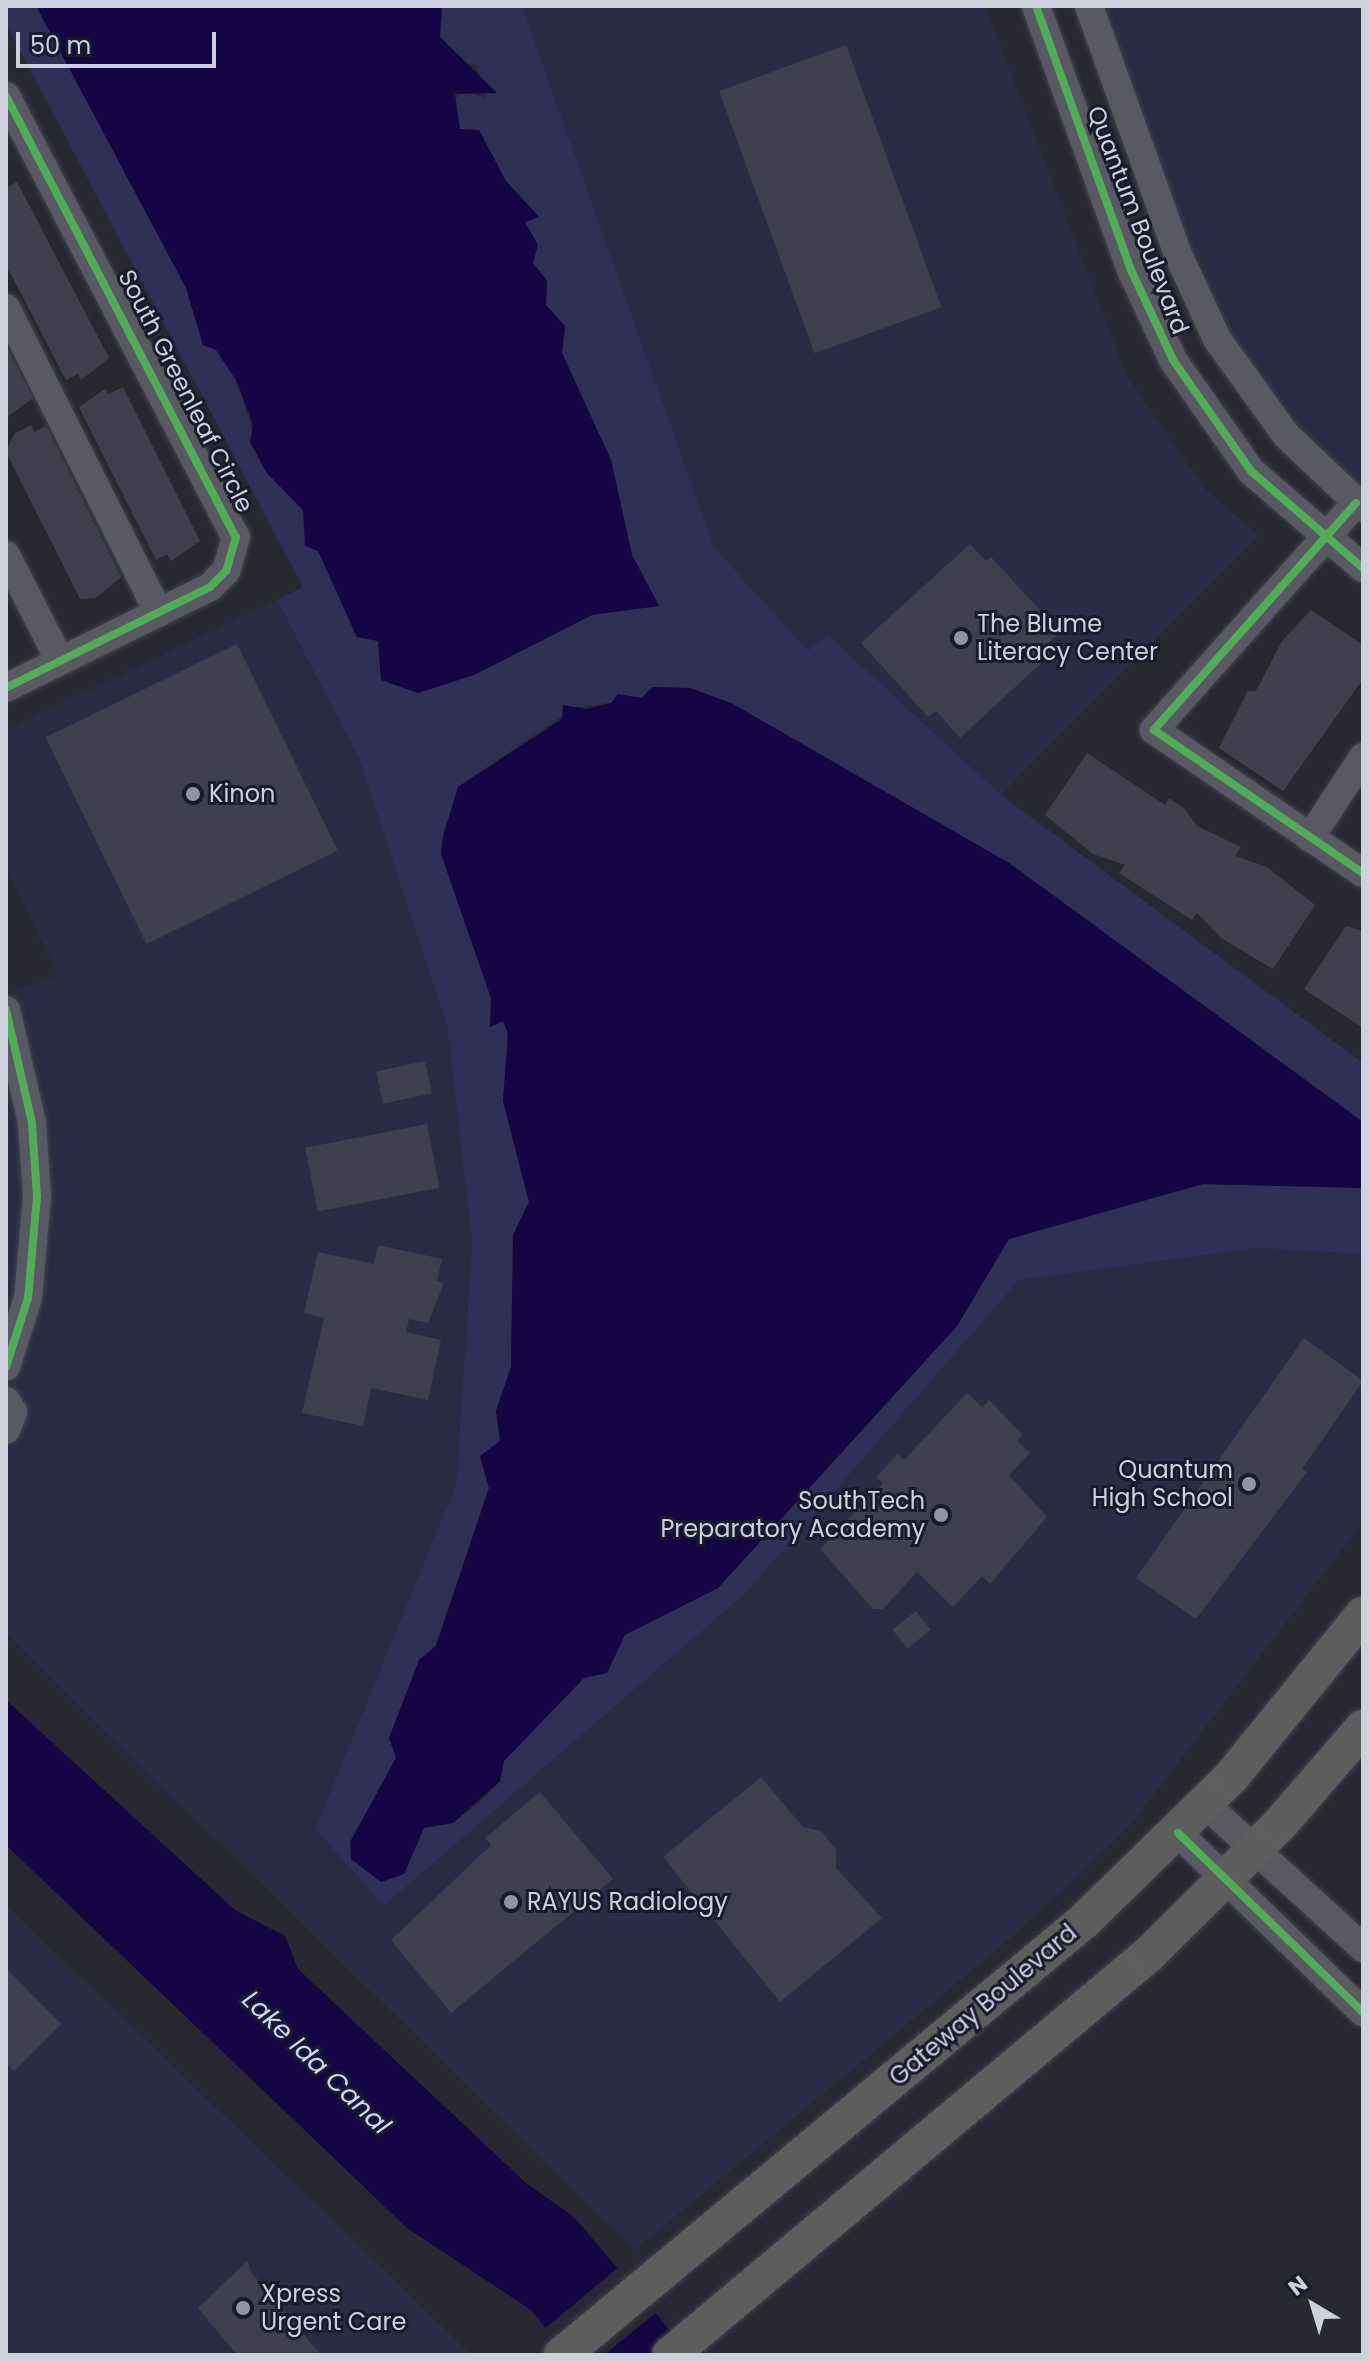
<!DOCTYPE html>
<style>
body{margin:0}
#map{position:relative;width:1369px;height:2361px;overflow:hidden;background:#282832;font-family:Poppins,sans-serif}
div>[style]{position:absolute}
.built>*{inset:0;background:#2b2b43}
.green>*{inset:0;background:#2f2f57}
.water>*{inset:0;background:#140642}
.pier>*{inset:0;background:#282832}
.building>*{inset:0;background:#403f50;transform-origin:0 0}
.roads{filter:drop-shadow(0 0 2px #43444d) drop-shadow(0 0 2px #43444d)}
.minor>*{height:28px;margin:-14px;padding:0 14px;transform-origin:14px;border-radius:14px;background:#585962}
.major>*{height:36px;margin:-18px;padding:0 18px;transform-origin:18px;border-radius:18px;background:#5e5d5e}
.cycleway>*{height:8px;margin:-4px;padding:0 4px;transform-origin:4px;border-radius:4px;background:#51ab58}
.dots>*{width:22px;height:22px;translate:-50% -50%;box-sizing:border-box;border:4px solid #191a2d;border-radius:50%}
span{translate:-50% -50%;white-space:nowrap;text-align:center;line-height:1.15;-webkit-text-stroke:6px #191a2d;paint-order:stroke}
.street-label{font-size:24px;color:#cfd0de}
.poi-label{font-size:24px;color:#cfd0de}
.left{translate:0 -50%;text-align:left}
.right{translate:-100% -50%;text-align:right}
.water-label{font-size:26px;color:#d0d3fc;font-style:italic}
.frame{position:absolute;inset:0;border:8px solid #cfd0de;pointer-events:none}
.north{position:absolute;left:1273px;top:2265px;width:80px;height:80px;-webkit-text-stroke:6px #191a2d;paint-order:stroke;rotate:322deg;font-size:22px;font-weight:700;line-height:32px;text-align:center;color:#cfd0de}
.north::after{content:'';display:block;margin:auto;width:28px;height:36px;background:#cfd0de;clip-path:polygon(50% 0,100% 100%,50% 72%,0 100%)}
.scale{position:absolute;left:16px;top:32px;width:200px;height:36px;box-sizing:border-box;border:4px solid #cfd0de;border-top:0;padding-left:10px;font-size:24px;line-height:28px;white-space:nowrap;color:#cfd0de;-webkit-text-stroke:6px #191a2d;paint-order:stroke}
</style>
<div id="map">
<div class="built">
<i style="clip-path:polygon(502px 6px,985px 6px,1126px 374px,1203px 487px,1259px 536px,984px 812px,824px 684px,704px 552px)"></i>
<i style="clip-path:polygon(1106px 6px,1363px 6px,1363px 489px,1288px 414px,1229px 327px,1179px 214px)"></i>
<i style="clip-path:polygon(277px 600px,359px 759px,447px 1026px,472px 1243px,456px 1484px,315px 1829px,384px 1906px,746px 1593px,1019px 1280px,1257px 1248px,1363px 1254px,1363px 1522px,1131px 1824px,1017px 1933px,635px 2250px,6px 1634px,6px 994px,58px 975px,6px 867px,6px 730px)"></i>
<i style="clip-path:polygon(6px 1905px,438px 2322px,471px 2355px,6px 2355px)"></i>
</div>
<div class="green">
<i style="clip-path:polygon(6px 6px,36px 6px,52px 27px,186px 288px,203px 345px,216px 349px,236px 380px,266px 472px,302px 510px,356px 637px,378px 641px,381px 679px,474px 675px,592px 615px,659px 605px,632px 555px,611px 460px,562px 353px,565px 326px,546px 305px,547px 281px,533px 263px,525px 221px,539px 216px,506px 181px,479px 130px,460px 130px,452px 105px,462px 90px,486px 98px,476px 65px,455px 60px,440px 37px,442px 6px,522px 6px,714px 547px,808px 651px,827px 634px,1001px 795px,1363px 1063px,1363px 1122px,1009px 863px,731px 703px,690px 689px,653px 687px,641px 698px,574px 708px,458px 787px,441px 854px,491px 998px,490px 1026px,503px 1021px,508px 1034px,503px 1101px,529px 1202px,513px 1235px,511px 1367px,496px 1411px,500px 1441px,480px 1456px,489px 1488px,435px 1646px,419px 1660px,396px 1758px,350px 1842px,404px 1874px,424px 1828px,453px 1823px,479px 1803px,500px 1782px,504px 1761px,584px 1678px,607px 1673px,624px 1635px,718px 1588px,957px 1326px,1009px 1239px,1203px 1184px,1363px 1188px,1363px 1254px,1257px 1248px,1019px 1280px,746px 1593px,384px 1906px,315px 1829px,456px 1484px,472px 1243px,447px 1026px,359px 759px,277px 600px,303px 587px,6px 24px)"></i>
</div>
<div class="water">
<i style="clip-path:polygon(36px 6px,442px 6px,440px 37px,497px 93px,455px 94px,460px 129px,479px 130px,506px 181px,539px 217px,525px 222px,538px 245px,533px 263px,547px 281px,546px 305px,565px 326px,562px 353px,611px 460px,632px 555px,659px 606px,592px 615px,474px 675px,418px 693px,381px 680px,378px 641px,357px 637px,318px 551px,305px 546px,303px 510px,266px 472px,250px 442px,253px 424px,236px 380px,216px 350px,203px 345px,186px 288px)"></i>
<i style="clip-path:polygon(653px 687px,690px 688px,731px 703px,1009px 863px,1363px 1122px,1363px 1188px,1203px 1184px,1009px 1239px,957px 1326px,718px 1588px,625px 1635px,607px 1673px,584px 1678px,504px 1761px,500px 1781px,453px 1823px,424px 1828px,404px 1874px,381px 1882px,351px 1859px,350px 1842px,396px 1758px,389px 1738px,419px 1660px,436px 1646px,489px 1488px,480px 1456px,500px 1441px,496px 1411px,511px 1367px,513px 1235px,529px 1202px,503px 1101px,508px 1034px,503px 1021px,490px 1027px,491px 998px,441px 854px,443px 836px,458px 787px,562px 719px,563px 705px,586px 709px,611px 703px,618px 694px,641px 698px)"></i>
<i style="clip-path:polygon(6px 1700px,235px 1910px,285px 1936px,298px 1969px,526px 2183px,574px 2217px,691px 2355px,567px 2355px,531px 2310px,407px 2228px,6px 1845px)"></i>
</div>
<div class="pier">
<i style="clip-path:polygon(620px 2266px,658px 2311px,604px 2355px,562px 2355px,542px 2331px)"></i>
</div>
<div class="building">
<i style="left:846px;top:45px;width:279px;height:135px;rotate:70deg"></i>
<i style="clip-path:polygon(17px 182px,109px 358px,81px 380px,78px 374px,66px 380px,6px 265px,6px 188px)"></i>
<i style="clip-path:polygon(6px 346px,33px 398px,7px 417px,6px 415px)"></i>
<i style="clip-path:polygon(123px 387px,200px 541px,171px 561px,167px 554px,156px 560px,79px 407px,105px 389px,108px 394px)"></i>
<i style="clip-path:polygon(31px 425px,34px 432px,46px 426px,121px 577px,96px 598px,80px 599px,6px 452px,14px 434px)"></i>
<i style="clip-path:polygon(970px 544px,986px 561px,991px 557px,1060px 632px,1044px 647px,1050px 655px,960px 738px,936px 711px,928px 717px,861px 643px)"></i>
<i style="clip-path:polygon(1311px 610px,1363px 645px,1363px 679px,1283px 791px,1219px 748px,1248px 691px,1256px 691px,1282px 641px)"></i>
<i style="left:237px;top:644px;width:230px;height:213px;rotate:64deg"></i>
<i style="clip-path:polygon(1087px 753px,1165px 805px,1169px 798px,1184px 808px,1197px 826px,1241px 847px,1235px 856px,1267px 867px,1315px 905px,1273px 969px,1221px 938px,1197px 913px,1192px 920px,1119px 873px,1125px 865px,1093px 854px,1045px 815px)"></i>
<i style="clip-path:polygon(1346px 926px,1363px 931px,1363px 1028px,1304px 989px)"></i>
<i style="left:425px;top:1061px;width:33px;height:50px;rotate:78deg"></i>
<i style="left:427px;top:1124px;width:65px;height:124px;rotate:79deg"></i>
<i style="clip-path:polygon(378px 1245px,442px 1259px,437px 1281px,444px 1283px,428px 1323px,409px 1319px,406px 1332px,441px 1340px,428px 1400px,371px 1388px,363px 1426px,302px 1413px,324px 1318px,304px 1313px,318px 1252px,374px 1264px)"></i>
<i style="clip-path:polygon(1304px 1338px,1363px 1381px,1302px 1469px,1307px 1472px,1196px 1619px,1136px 1578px)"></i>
<i style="clip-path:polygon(967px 1393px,982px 1407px,989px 1400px,1023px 1435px,1017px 1441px,1030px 1453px,1009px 1475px,1047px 1517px,990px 1584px,982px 1576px,953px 1607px,917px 1572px,883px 1609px,873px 1609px,820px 1549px,883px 1483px,876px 1477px,898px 1454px,904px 1460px)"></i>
<i style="left:916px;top:1611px;width:24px;height:30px;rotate:52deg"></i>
<i style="clip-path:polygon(761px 1777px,803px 1827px,821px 1831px,836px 1850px,836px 1868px,882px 1918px,780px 2002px,663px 1857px)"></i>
<i style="clip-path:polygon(540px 1792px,613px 1879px,451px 2013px,391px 1940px,491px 1845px,485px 1838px)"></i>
<i style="clip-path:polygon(6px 1968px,61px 2024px,14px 2071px,6px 2063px)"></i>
<i style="clip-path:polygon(247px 2261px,252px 2273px,321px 2355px,237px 2355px,198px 2308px)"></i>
</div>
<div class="roads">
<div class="minor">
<i style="left:1036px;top:6px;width:283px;rotate:70.2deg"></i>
<i style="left:1132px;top:272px;width:97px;rotate:65deg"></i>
<i style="left:1173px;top:360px;width:136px;rotate:54.9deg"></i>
<i style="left:1251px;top:471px;width:148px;rotate:40.9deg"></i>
<i style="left:1089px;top:6px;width:261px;rotate:70.3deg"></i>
<i style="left:1177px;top:252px;width:96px;rotate:65.3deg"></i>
<i style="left:1217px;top:339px;width:118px;rotate:54.3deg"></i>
<i style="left:1286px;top:435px;width:106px;rotate:43.5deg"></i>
<i style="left:6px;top:96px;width:497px;rotate:62.5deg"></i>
<i style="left:236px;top:537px;width:35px;rotate:106deg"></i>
<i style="left:226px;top:571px;width:23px;rotate:135deg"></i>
<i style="left:210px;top:587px;width:228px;rotate:153.7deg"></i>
<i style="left:6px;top:308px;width:341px;rotate:63.4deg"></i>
<i style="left:1356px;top:503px;width:304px;rotate:131.7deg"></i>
<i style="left:1154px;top:730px;width:253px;rotate:34.4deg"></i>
<i style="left:6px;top:555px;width:119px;rotate:63deg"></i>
<i style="left:1310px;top:838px;width:97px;rotate:-56.8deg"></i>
<i style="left:6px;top:1010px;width:116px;rotate:77deg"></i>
<i style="left:32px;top:1123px;width:73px;rotate:86.1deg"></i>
<i style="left:37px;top:1196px;width:102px;rotate:95deg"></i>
<i style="left:28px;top:1298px;width:72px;rotate:107.7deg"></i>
<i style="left:6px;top:1401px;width:13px;rotate:58deg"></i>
<i style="left:13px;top:1412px;width:19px;rotate:111deg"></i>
<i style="left:1205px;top:1804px;width:214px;rotate:42.3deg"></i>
<i style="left:1178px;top:1833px;width:257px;rotate:44.1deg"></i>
</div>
<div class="major">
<i style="left:562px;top:2355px;width:679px;rotate:-39.74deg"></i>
<i style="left:1084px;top:1921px;width:207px;rotate:-44.4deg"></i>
<i style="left:1232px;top:1776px;width:208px;rotate:-50.9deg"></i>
<i style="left:670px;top:2355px;width:625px;rotate:-39.93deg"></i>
<i style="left:1149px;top:1954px;width:185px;rotate:-44.8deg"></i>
<i style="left:1280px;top:1824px;width:127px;rotate:-49.2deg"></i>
</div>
</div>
<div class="cycleway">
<i style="left:1036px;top:6px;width:283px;rotate:70.2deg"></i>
<i style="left:1132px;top:272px;width:97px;rotate:65deg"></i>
<i style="left:1173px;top:360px;width:136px;rotate:54.9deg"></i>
<i style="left:1251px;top:471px;width:148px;rotate:40.9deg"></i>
<i style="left:6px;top:96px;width:497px;rotate:62.5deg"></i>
<i style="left:236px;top:537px;width:35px;rotate:106deg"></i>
<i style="left:226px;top:571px;width:23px;rotate:135deg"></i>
<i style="left:210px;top:587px;width:228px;rotate:153.7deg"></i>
<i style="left:1356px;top:503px;width:304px;rotate:131.7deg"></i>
<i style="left:1154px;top:730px;width:253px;rotate:34.4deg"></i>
<i style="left:6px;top:1010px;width:116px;rotate:77deg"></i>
<i style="left:32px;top:1123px;width:73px;rotate:86.1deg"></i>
<i style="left:37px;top:1196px;width:102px;rotate:95deg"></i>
<i style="left:28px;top:1298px;width:72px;rotate:107.7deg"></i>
<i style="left:1178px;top:1833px;width:257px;rotate:44.1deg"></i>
</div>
<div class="dots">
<i style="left:961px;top:638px;background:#9595a2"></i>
<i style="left:193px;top:794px;background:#9595a2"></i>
<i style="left:1249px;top:1484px;background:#9595a2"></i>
<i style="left:941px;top:1515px;background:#9595a2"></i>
<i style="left:511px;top:1902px;background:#9595a2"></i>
<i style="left:243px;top:2308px;background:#9595a2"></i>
</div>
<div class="street-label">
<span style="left:1138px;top:220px;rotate:69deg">Quantum Boulevard</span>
<span style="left:186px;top:391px;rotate:63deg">South Greenleaf Circle</span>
<span style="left:983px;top:2005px;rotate:-40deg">Gateway Boulevard</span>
</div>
<div class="poi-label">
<span class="left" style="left:977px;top:638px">The Blume<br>Literacy Center</span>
<span class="left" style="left:209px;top:794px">Kinon</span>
<span class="right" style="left:1233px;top:1484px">Quantum<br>High School</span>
<span class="right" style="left:925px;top:1515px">SouthTech<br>Preparatory Academy</span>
<span class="left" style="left:527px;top:1902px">RAYUS Radiology</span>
<span class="left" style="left:261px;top:2308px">Xpress<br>Urgent Care</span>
</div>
<div class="water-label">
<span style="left:316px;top:2063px;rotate:44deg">Lake Ida Canal</span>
</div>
<div class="frame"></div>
<div class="north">N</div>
<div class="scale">50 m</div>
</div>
